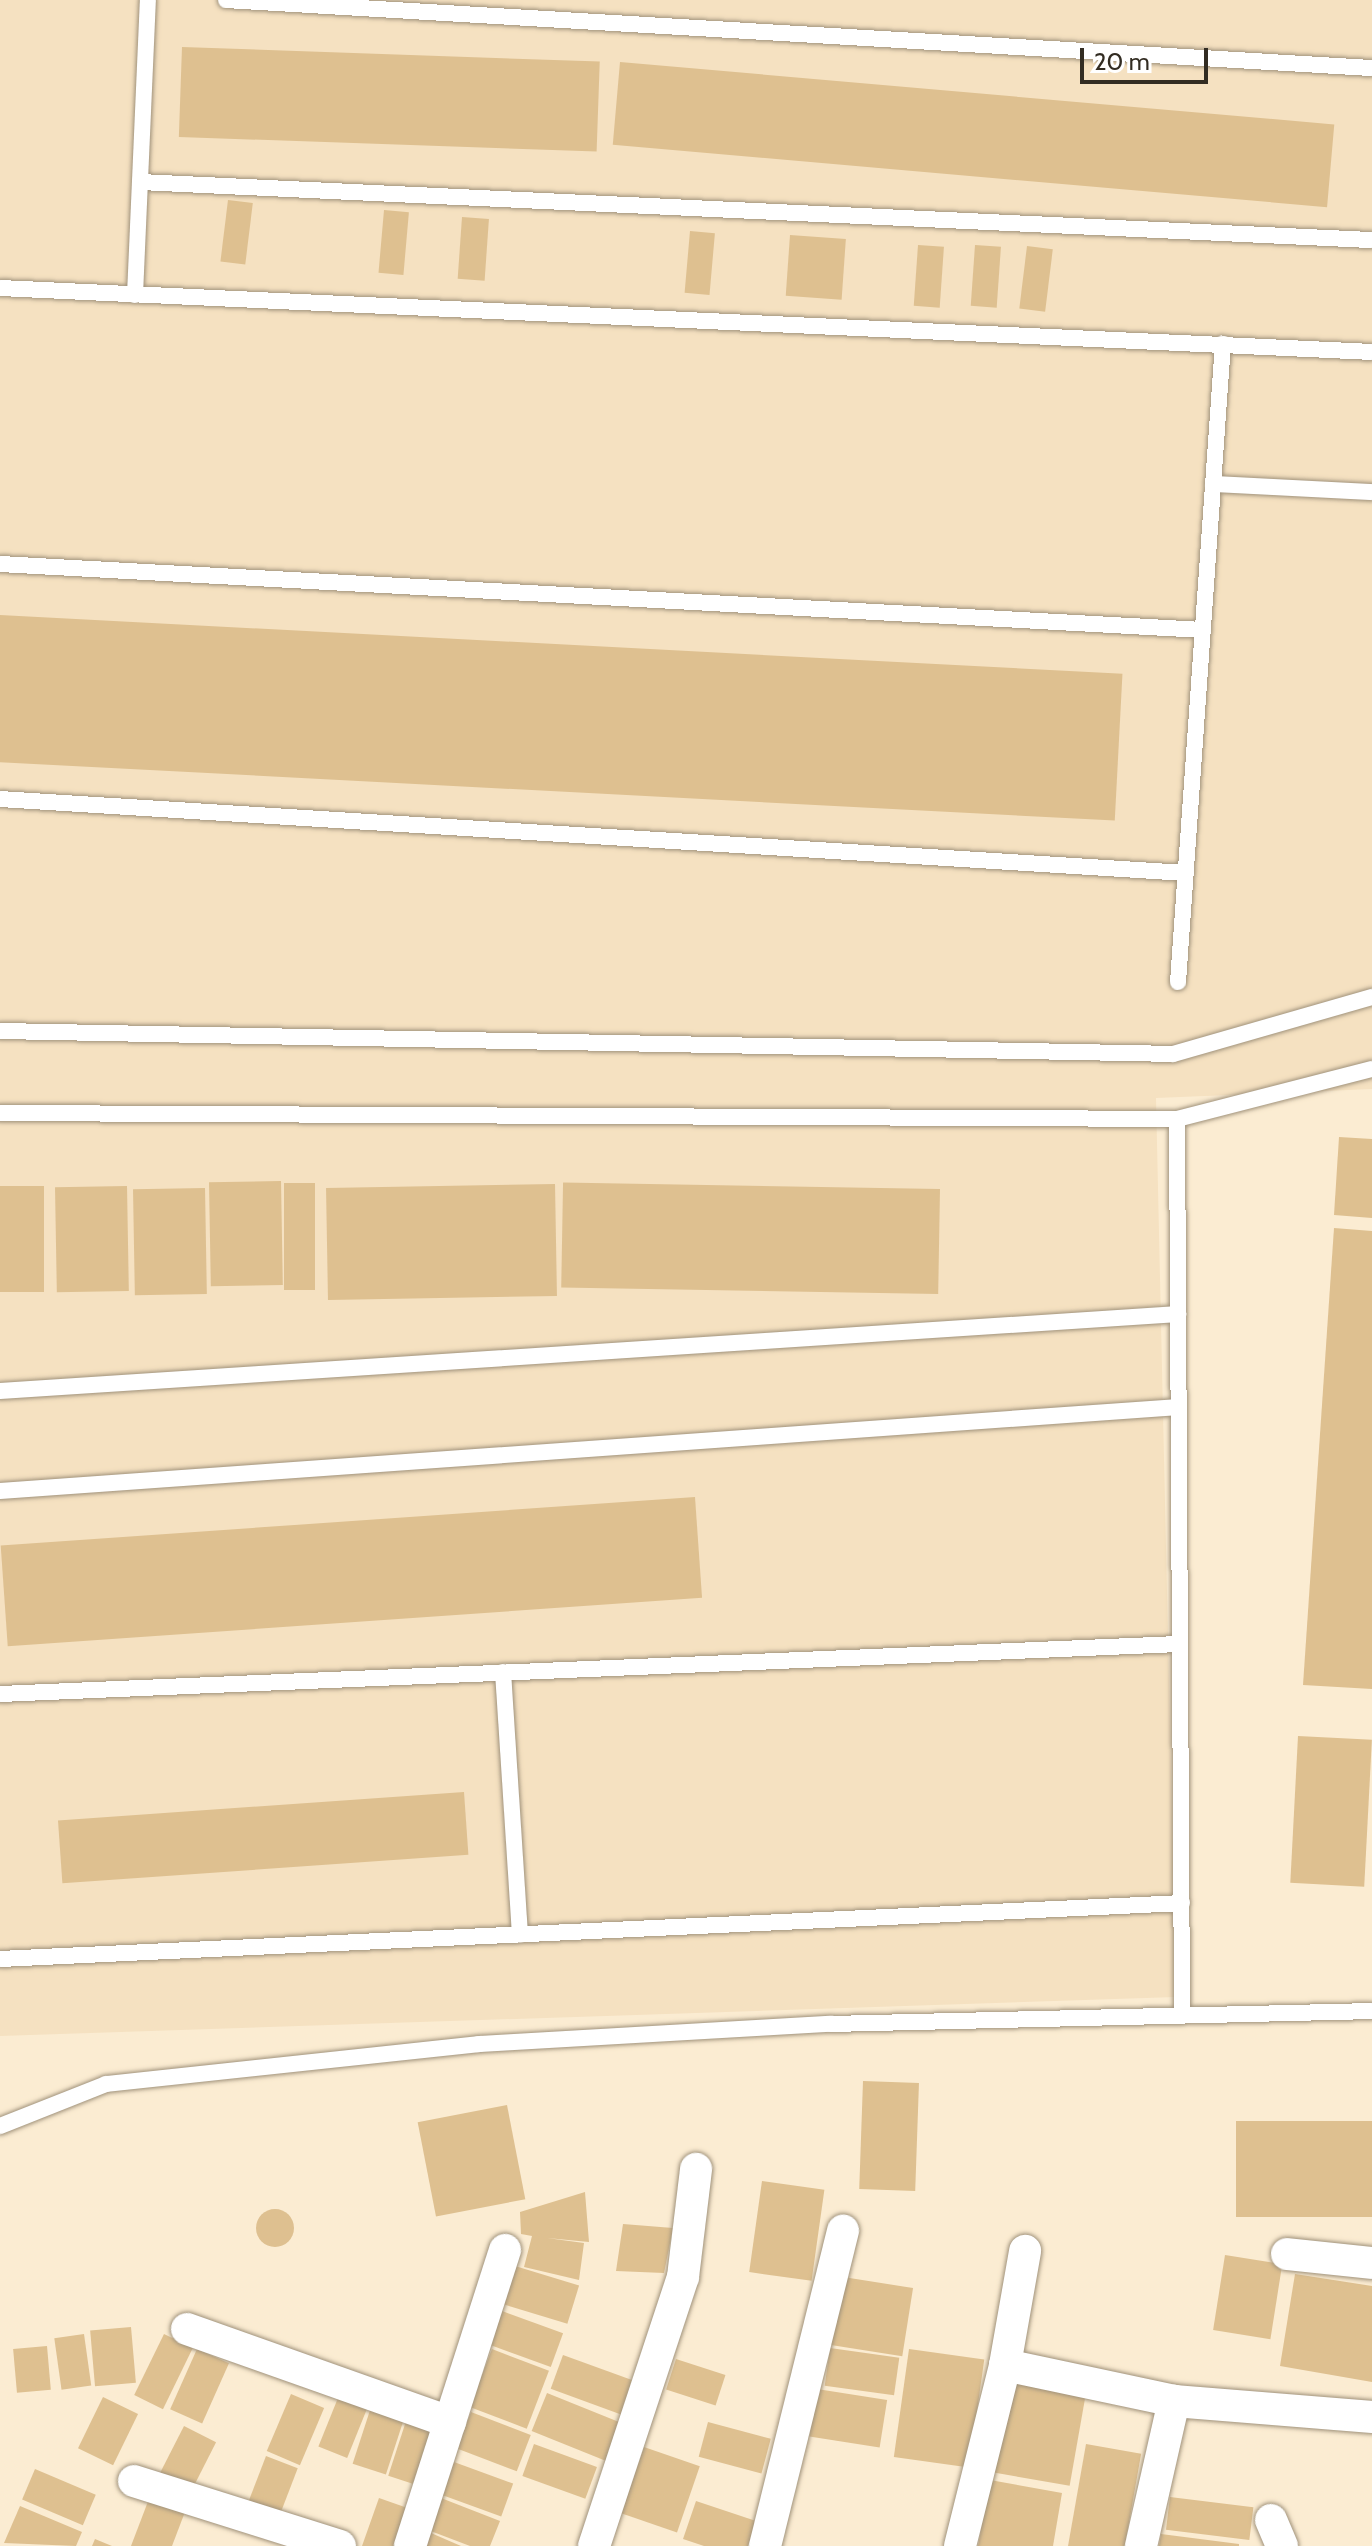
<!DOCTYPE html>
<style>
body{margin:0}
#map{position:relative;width:1372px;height:2546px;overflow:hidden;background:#fbecd2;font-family:Cabin,sans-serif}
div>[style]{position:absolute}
.built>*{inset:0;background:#f5e1c1}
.building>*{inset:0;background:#dec090;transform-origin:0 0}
.round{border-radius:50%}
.roads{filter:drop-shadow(0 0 2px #a0927b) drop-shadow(0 0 2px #a0927b)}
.lane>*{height:16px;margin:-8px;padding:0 8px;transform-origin:8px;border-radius:8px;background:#fff}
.street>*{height:32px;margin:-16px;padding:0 16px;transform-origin:16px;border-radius:16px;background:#fff}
span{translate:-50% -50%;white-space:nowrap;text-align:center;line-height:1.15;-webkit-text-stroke:7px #fff;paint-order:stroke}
.scale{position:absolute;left:1080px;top:48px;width:128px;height:36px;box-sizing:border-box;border:4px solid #322c22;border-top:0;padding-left:10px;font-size:24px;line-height:28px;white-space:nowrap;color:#322c22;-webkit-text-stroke:6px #fff;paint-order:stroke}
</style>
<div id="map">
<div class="built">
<i style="clip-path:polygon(0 0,1372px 0,1372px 1089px,1156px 1098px,1176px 1997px,0 2036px)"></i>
</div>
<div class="building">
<i style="left:182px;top:47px;width:418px;height:90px;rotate:2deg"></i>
<i style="left:620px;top:62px;width:717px;height:83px;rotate:5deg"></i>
<i style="left:228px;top:200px;width:25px;height:62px;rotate:7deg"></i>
<i style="left:384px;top:210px;width:25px;height:63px;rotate:5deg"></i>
<i style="left:462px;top:217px;width:27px;height:62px;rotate:4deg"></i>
<i style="left:690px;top:231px;width:25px;height:62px;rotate:5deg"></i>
<i style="left:790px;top:235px;width:56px;height:61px;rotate:4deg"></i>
<i style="left:918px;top:245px;width:26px;height:61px;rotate:4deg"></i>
<i style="left:975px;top:245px;width:26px;height:61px;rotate:4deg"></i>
<i style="left:1027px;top:246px;width:26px;height:63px;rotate:7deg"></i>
<i style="left:0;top:615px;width:1124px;height:147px;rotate:3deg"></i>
<i style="clip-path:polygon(1339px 1137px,1372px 1139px,1372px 1218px,1334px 1215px)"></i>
<i style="left:281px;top:1181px;width:104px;height:72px;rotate:89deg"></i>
<i style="left:315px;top:1183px;width:107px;height:31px;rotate:90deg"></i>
<i style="left:555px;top:1184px;width:112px;height:229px;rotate:89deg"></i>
<i style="left:0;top:1186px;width:44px;height:106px"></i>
<i style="left:127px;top:1186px;width:105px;height:72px;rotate:89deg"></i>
<i style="left:205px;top:1188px;width:106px;height:72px;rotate:89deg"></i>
<i style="left:940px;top:1189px;width:105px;height:377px;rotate:91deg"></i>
<i style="clip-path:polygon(1334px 1228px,1372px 1231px,1372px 1689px,1303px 1685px)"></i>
<i style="left:695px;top:1497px;width:101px;height:696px;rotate:86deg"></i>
<i style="left:1298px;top:1736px;width:74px;height:147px;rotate:3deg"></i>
<i style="left:464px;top:1792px;width:63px;height:407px;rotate:86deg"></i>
<i style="left:863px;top:2081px;width:56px;height:108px;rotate:2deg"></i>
<i style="left:507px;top:2105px;width:96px;height:91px;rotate:79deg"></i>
<i style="left:1372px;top:2121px;width:96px;height:136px;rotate:90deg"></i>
<i style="left:762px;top:2181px;width:63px;height:92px;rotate:8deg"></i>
<i style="clip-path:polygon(585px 2192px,589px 2242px,547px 2238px,584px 2243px,579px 2280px,524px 2267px,532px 2236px,521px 2234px,520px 2212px)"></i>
<i class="round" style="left:256px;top:2209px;width:38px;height:38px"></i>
<i style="clip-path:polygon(623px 2224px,673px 2228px,664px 2273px,616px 2271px)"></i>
<i style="left:1225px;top:2255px;width:58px;height:76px;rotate:9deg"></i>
<i style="left:515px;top:2266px;width:67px;height:40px;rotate:17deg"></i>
<i style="clip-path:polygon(1295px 2274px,1372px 2286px,1372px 2382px,1280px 2366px)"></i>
<i style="left:837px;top:2276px;width:77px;height:69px;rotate:9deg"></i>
<i style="left:502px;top:2311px;width:65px;height:36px;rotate:20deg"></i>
<i style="left:131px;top:2327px;width:56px;height:41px;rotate:85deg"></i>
<i style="left:84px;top:2334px;width:52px;height:30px;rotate:82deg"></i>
<i style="left:164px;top:2334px;width:32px;height:68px;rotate:26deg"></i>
<i style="left:47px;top:2346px;width:44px;height:34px;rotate:85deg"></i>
<i style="left:830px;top:2348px;width:70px;height:38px;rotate:8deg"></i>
<i style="left:197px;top:2349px;width:35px;height:66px;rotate:24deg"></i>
<i style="left:492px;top:2349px;width:61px;height:62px;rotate:21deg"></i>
<i style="left:909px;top:2349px;width:76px;height:109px;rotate:8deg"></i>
<i style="left:563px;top:2355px;width:77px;height:36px;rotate:20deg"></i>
<i style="left:676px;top:2359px;width:52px;height:32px;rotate:18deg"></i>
<i style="left:1011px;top:2375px;width:77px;height:99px;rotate:10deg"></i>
<i style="left:342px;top:2388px;width:31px;height:63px;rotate:22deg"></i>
<i style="left:817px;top:2389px;width:71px;height:48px;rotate:9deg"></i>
<i style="left:547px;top:2393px;width:81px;height:41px;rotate:22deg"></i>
<i style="left:291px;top:2394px;width:36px;height:62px;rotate:23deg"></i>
<i style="left:103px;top:2397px;width:39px;height:57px;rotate:26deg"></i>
<i style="left:373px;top:2401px;width:35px;height:66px;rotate:18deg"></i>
<i style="left:471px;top:2412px;width:64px;height:39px;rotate:21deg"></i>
<i style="left:408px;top:2415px;width:41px;height:64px;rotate:18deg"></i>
<i style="left:708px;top:2422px;width:65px;height:36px;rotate:15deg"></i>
<i style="left:184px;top:2426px;width:36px;height:59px;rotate:27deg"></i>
<i style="left:534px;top:2444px;width:67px;height:34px;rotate:20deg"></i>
<i style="left:1086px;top:2444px;width:56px;height:104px;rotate:10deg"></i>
<i style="left:644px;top:2447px;width:59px;height:70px;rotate:19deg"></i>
<i style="left:266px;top:2456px;width:34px;height:52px;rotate:21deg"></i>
<i style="left:454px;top:2462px;width:63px;height:35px;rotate:20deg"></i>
<i style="left:35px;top:2469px;width:66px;height:33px;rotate:23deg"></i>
<i style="clip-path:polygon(990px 2480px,1062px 2493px,1053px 2546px,978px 2546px)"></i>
<i style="clip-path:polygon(152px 2491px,188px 2504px,172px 2546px,131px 2546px)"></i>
<i style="left:1170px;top:2497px;width:84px;height:33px;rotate:7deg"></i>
<i style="clip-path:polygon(379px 2498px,416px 2511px,403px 2546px,362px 2546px)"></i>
<i style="clip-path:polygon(441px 2498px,500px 2521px,490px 2546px,470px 2546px,428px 2530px)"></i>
<i style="clip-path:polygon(696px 2501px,756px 2521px,748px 2546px,704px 2546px,683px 2539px)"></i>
<i style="clip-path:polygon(20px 2506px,82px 2532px,76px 2546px,4px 2543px)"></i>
<i style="clip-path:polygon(431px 2533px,461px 2546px,425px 2546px)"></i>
<i style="clip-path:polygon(1161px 2534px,1239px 2544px,1239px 2546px,1159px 2546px)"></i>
<i style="clip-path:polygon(95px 2539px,112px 2546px,92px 2546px)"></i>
</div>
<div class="roads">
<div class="lane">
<i style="left:226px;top:0;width:1148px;rotate:3.4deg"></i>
<i style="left:140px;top:182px;width:1233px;rotate:2.7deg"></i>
<i style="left:0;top:288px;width:1373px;rotate:2.67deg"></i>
<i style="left:135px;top:295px;width:295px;rotate:-87.5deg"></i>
<i style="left:1213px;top:484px;width:159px;rotate:2.9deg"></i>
<i style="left:0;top:564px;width:1205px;rotate:3.14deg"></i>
<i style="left:0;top:799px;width:1188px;rotate:3.57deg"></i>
<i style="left:1178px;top:982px;width:640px;rotate:-85.97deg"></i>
<i style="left:0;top:1031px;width:1173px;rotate:1.12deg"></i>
<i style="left:1173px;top:1054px;width:207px;rotate:-16deg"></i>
<i style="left:0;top:1113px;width:1177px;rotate:0.29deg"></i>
<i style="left:1177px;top:1119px;width:201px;rotate:-14.4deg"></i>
<i style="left:1177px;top:1119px;width:894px;rotate:89.68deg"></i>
<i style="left:0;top:1391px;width:1181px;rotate:-3.74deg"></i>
<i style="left:0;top:1491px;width:1182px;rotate:-4.08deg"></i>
<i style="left:503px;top:1672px;width:263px;rotate:86.3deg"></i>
<i style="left:0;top:1694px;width:1181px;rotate:-2.43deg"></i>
<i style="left:0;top:1959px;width:1183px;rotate:-2.71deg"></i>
<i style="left:0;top:2126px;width:114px;rotate:-21.6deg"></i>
<i style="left:106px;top:2084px;width:375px;rotate:-6.1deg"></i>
<i style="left:479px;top:2044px;width:352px;rotate:-3.3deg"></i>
<i style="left:830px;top:2024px;width:542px;rotate:-1.37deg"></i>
</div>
<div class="street">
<i style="left:1287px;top:2254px;width:85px;rotate:6deg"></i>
<i style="left:187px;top:2329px;width:279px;rotate:19.5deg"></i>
<i style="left:1005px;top:2365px;width:173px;rotate:12deg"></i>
<i style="left:1174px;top:2401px;width:199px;rotate:4.6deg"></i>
<i style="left:134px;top:2481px;width:216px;rotate:17.5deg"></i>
<i style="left:1271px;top:2520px;width:28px;rotate:67deg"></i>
<i style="left:410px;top:2546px;width:311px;rotate:-72.2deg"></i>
<i style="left:594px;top:2546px;width:283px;rotate:-71.7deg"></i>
<i style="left:683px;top:2277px;width:109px;rotate:-83.1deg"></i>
<i style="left:765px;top:2546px;width:325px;rotate:-76.1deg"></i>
<i style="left:960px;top:2546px;width:187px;rotate:-76deg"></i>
<i style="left:1005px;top:2365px;width:116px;rotate:-80deg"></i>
<i style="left:1141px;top:2546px;width:149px;rotate:-77.2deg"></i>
</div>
</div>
<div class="scale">20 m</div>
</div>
